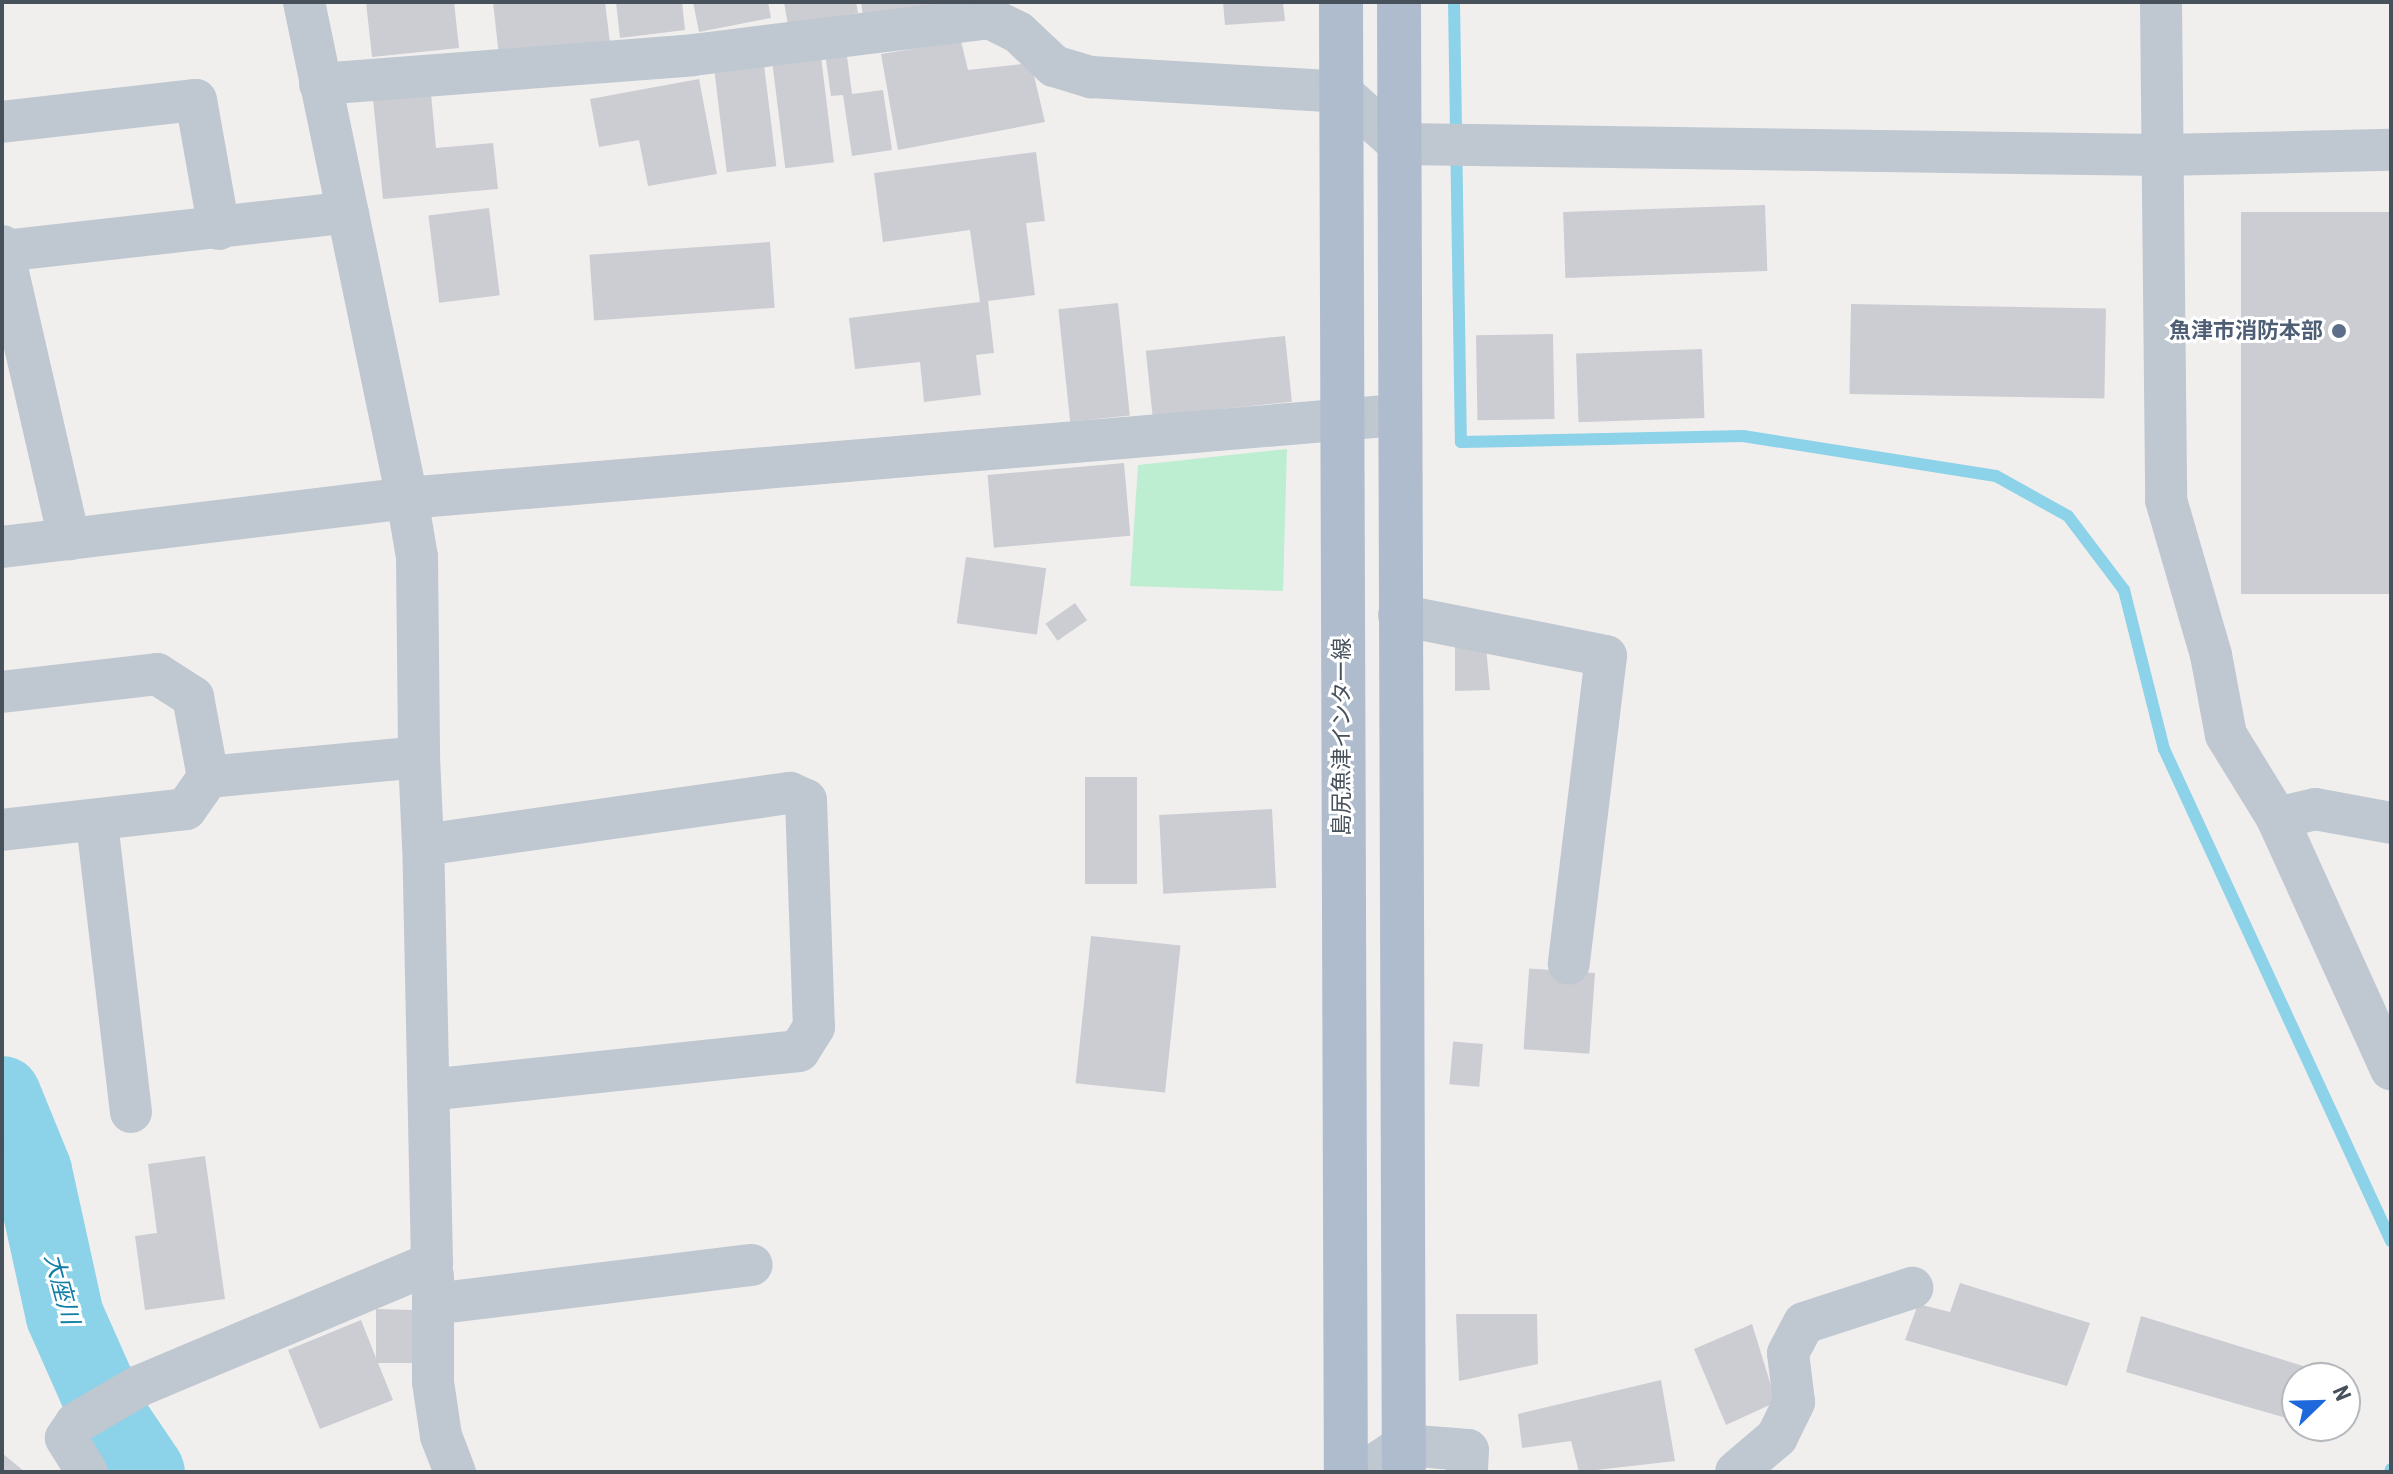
<!DOCTYPE html>
<meta charset="utf-8">
<style>
body{margin:0}
#map{position:relative;width:2393px;height:1474px;overflow:hidden;background:#f1eeee;font-family:"Roboto Condensed","Noto Sans JP",sans-serif}
div>[style]{position:absolute}
.green>*{inset:0;background:#beeed2}
.stream>*{height:12px;margin:-6px;padding:0 6px;transform-origin:6px;border-radius:6px;background:#8cd2e9}
.river>*{height:78px;margin:-39px;padding:0 39px;transform-origin:39px;border-radius:39px;background:#8cd2e9}
.building>*{inset:0;background:#cbcdd3;transform-origin:0 0}
.minor>*{height:42px;margin:-21px;padding:0 21px;transform-origin:21px;border-radius:21px;background:#bfc8d0}
.major>*{height:44px;margin:-22px;padding:0 22px;transform-origin:22px;border-radius:22px;background:#afbccd}
.dots>*{width:22px;height:22px;translate:-50% -50%;box-sizing:border-box;border:4px solid #fff;border-radius:50%}
span{translate:-50% -50%;white-space:nowrap;text-align:center;line-height:1.15;-webkit-text-stroke:6px #fff;paint-order:stroke}
.service-label{font-size:22px;color:#4e5e75;font-weight:700}
.right{translate:-100% -50%;text-align:right}
.street-label{font-size:22px;color:#47515b}
.water-label{font-size:24px;color:#107fa5;font-style:italic}
.frame{position:absolute;inset:0;border:4px solid #47515b;pointer-events:none}
.north{position:absolute;left:2281px;top:1362px;width:80px;height:80px;box-sizing:border-box;background:#fff;border:2px solid #b5b9bd;border-radius:50%;rotate:67deg;font-size:22px;font-weight:700;line-height:32px;text-align:center;color:#47515b}
.north::after{content:'';display:block;margin:auto;width:28px;height:36px;background:#1e68dc;clip-path:polygon(50% 0,100% 100%,50% 72%,0 100%)}
</style>
<div id="map">
<div class="green">
<i style="clip-path:polygon(1287px 449px,1283px 591px,1130px 586px,1138px 465px)"></i>
</div>
<div class="stream">
<i style="left:1454px;top:2px;width:440px;rotate:89.1deg"></i>
<i style="left:1461px;top:442px;width:282px;rotate:-1.2deg"></i>
<i style="left:1743px;top:436px;width:256px;rotate:9deg"></i>
<i style="left:1996px;top:476px;width:82px;rotate:29.1deg"></i>
<i style="left:2068px;top:516px;width:93px;rotate:52.9deg"></i>
<i style="left:2124px;top:590px;width:164px;rotate:75.9deg"></i>
<i style="left:2164px;top:749px;width:542px;rotate:65.23deg"></i>
<i style="left:2390px;top:1472px;width:3px;rotate:-72deg"></i>
</div>
<div class="river">
<i style="left:2px;top:1095px;width:82px;rotate:67.8deg"></i>
<i style="left:33px;top:1171px;width:148px;rotate:77.6deg"></i>
<i style="left:65px;top:1316px;width:116px;rotate:66.1deg"></i>
<i style="left:112px;top:1422px;width:60px;rotate:55.8deg"></i>
</div>
<div class="building">
<i style="clip-path:polygon(366px 2px,454px 2px,459px 48px,372px 57px)"></i>
<i style="clip-path:polygon(493px 2px,605px 2px,610px 43px,499px 56px)"></i>
<i style="clip-path:polygon(616px 2px,682px 2px,685px 30px,620px 38px)"></i>
<i style="clip-path:polygon(693px 2px,768px 2px,771px 18px,699px 32px)"></i>
<i style="clip-path:polygon(784px 2px,856px 2px,858px 13px,788px 25px)"></i>
<i style="clip-path:polygon(861px 2px,933px 2px,933px 5px,863px 16px)"></i>
<i style="clip-path:polygon(1223px 2px,1283px 2px,1285px 21px,1225px 25px)"></i>
<i style="clip-path:polygon(961px 41px,968px 70px,1031px 63px,1045px 122px,898px 150px,881px 54px)"></i>
<i style="clip-path:polygon(846px 49px,852px 94px,883px 90px,892px 150px,852px 156px,843px 95px,831px 96px,825px 53px)"></i>
<i style="left:821px;top:57px;width:106px;height:49px;rotate:83deg"></i>
<i style="left:764px;top:65px;width:102px;height:50px;rotate:83deg"></i>
<i style="clip-path:polygon(699px 79px,717px 174px,648px 186px,639px 140px,599px 147px,590px 99px)"></i>
<i style="clip-path:polygon(431px 94px,436px 148px,493px 143px,498px 189px,383px 199px,373px 99px)"></i>
<i style="clip-path:polygon(1036px 152px,1045px 221px,1026px 223px,1035px 295px,988px 301px,994px 353px,976px 355px,981px 395px,924px 402px,920px 362px,855px 369px,849px 318px,980px 302px,970px 230px,883px 242px,874px 173px)"></i>
<i style="left:1765px;top:205px;width:66px;height:202px;rotate:88deg"></i>
<i style="left:489px;top:208px;width:88px;height:61px;rotate:83deg"></i>
<i style="left:2241px;top:212px;width:150px;height:382px"></i>
<i style="left:770px;top:242px;width:66px;height:181px;rotate:86deg"></i>
<i style="left:1118px;top:303px;width:113px;height:60px;rotate:84deg"></i>
<i style="left:1851px;top:304px;width:255px;height:90px;rotate:1deg"></i>
<i style="left:1553px;top:334px;width:85px;height:77px;rotate:89deg"></i>
<i style="left:1285px;top:336px;width:66px;height:140px;rotate:84deg"></i>
<i style="left:1702px;top:349px;width:69px;height:126px;rotate:88deg"></i>
<i style="left:1124px;top:463px;width:73px;height:137px;rotate:85deg"></i>
<i style="left:966px;top:557px;width:81px;height:67px;rotate:8deg"></i>
<i style="left:1075px;top:603px;width:21px;height:36px;rotate:55deg"></i>
<i style="clip-path:polygon(1455px 645px,1486px 647px,1490px 690px,1455px 691px)"></i>
<i style="left:1085px;top:777px;width:52px;height:107px"></i>
<i style="left:1272px;top:809px;width:79px;height:113px;rotate:87deg"></i>
<i style="left:1091px;top:936px;width:90px;height:148px;rotate:6deg"></i>
<i style="left:1595px;top:973px;width:81px;height:66px;rotate:94deg"></i>
<i style="left:1483px;top:1044px;width:43px;height:30px;rotate:95deg"></i>
<i style="clip-path:polygon(205px 1156px,225px 1299px,145px 1310px,135px 1236px,157px 1233px,148px 1164px)"></i>
<i style="clip-path:polygon(1960px 1283px,2090px 1323px,2067px 1386px,1905px 1340px,1918px 1304px,1950px 1312px)"></i>
<i style="clip-path:polygon(376px 1309px,413px 1310px,413px 1363px,378px 1363px,393px 1400px,320px 1429px,288px 1350px,361px 1320px,376px 1358px)"></i>
<i style="clip-path:polygon(1456px 1314px,1537px 1314px,1538px 1364px,1459px 1381px)"></i>
<i style="clip-path:polygon(2141px 1316px,2339px 1377px,2339px 1378px,2297px 1378px,2297px 1421px,2126px 1372px)"></i>
<i style="clip-path:polygon(1752px 1324px,1776px 1402px,1726px 1425px,1694px 1349px)"></i>
<i style="clip-path:polygon(1661px 1380px,1675px 1461px,1579px 1472px,1571px 1441px,1522px 1448px,1518px 1414px)"></i>
<i style="clip-path:polygon(2px 1453px,25px 1472px,2px 1472px)"></i>
</div>
<div class="minor">
<i style="left:304px;top:2px;width:507px;rotate:78.27deg"></i>
<i style="left:407px;top:498px;width:994px;rotate:-4.79deg"></i>
<i style="left:2161px;top:2px;width:498px;rotate:89.4deg"></i>
<i style="left:2166px;top:500px;width:161px;rotate:73.8deg"></i>
<i style="left:2211px;top:655px;width:81px;rotate:79.4deg"></i>
<i style="left:2226px;top:735px;width:97px;rotate:58.4deg"></i>
<i style="left:2277px;top:818px;width:276px;rotate:65.6deg"></i>
<i style="left:320px;top:84px;width:374px;rotate:-4.4deg"></i>
<i style="left:693px;top:55px;width:298px;rotate:-7.1deg"></i>
<i style="left:989px;top:18px;width:32px;rotate:26deg"></i>
<i style="left:1018px;top:32px;width:50px;rotate:43.4deg"></i>
<i style="left:1054px;top:66px;width:39px;rotate:17deg"></i>
<i style="left:1091px;top:77px;width:250px;rotate:3.4deg"></i>
<i style="left:1341px;top:92px;width:78px;rotate:41.9deg"></i>
<i style="left:1399px;top:144px;width:763px;rotate:0.83deg"></i>
<i style="left:2162px;top:155px;width:229px;rotate:-1.3deg"></i>
<i style="left:2px;top:122px;width:195px;rotate:-6.5deg"></i>
<i style="left:196px;top:100px;width:131px;rotate:79.9deg"></i>
<i style="left:2px;top:246px;width:301px;rotate:77.1deg"></i>
<i style="left:69px;top:539px;width:67px;rotate:173.2deg"></i>
<i style="left:3px;top:251px;width:347px;rotate:-6.4deg"></i>
<i style="left:69px;top:539px;width:340px;rotate:-6.9deg"></i>
<i style="left:407px;top:498px;width:60px;rotate:80.4deg"></i>
<i style="left:417px;top:557px;width:200px;rotate:89.4deg"></i>
<i style="left:1399px;top:615px;width:211px;rotate:11.2deg"></i>
<i style="left:1606px;top:656px;width:310px;rotate:96.9deg"></i>
<i style="left:2px;top:692px;width:156px;rotate:-6.6deg"></i>
<i style="left:157px;top:674px;width:43px;rotate:32.6deg"></i>
<i style="left:193px;top:697px;width:81px;rotate:79.4deg"></i>
<i style="left:208px;top:777px;width:212px;rotate:-5.4deg"></i>
<i style="left:419px;top:757px;width:88px;rotate:87.4deg"></i>
<i style="left:423px;top:845px;width:371px;rotate:-8.1deg"></i>
<i style="left:790px;top:793px;width:17px;rotate:24deg"></i>
<i style="left:806px;top:800px;width:227px;rotate:88deg"></i>
<i style="left:814px;top:1027px;width:28px;rotate:122deg"></i>
<i style="left:799px;top:1051px;width:372px;rotate:174deg"></i>
<i style="left:2277px;top:818px;width:39px;rotate:-13deg"></i>
<i style="left:2315px;top:809px;width:77px;rotate:10.4deg"></i>
<i style="left:97px;top:823px;width:291px;rotate:83.3deg"></i>
<i style="left:2px;top:830px;width:185px;rotate:-6.5deg"></i>
<i style="left:186px;top:809px;width:39px;rotate:-55deg"></i>
<i style="left:433px;top:1276px;width:106px;rotate:90deg"></i>
<i style="left:433px;top:1382px;width:55px;rotate:81.6deg"></i>
<i style="left:441px;top:1436px;width:39px;rotate:69deg"></i>
<i style="left:433px;top:1304px;width:321px;rotate:-7deg"></i>
<i style="left:87px;top:1472px;width:40px;rotate:-122deg"></i>
<i style="left:66px;top:1438px;width:18px;rotate:-56deg"></i>
<i style="left:76px;top:1423px;width:73px;rotate:-30.4deg"></i>
<i style="left:139px;top:1386px;width:318px;rotate:-22.8deg"></i>
<i style="left:432px;top:1263px;width:418px;rotate:-91.2deg"></i>
<i style="left:1364px;top:1472px;width:48px;rotate:-34deg"></i>
<i style="left:1404px;top:1445px;width:64px;rotate:4.5deg"></i>
<i style="left:1468px;top:1450px;width:22px;rotate:93deg"></i>
<i style="left:1736px;top:1472px;width:54px;rotate:-40.5deg"></i>
<i style="left:1777px;top:1437px;width:39px;rotate:-64deg"></i>
<i style="left:1794px;top:1402px;width:49px;rotate:-97deg"></i>
<i style="left:1788px;top:1353px;width:34px;rotate:-62deg"></i>
<i style="left:1804px;top:1323px;width:114px;rotate:-18deg"></i>
</div>
<div class="major">
<i style="left:1341px;top:2px;width:1470px;rotate:89.81deg"></i>
<i style="left:1399px;top:2px;width:1470px;rotate:89.81deg"></i>
</div>
<div class="dots">
<i style="left:2339px;top:331px;background:#5c6f8a"></i>
</div>
<div class="service-label">
<span class="right" style="left:2323px;top:331px">魚津市消防本部</span>
</div>
<div class="street-label">
<span style="left:1342px;top:737px;rotate:-90deg">島尻魚津インター線</span>
</div>
<div class="water-label">
<span style="left:61px;top:1289px;rotate:75deg">大座川</span>
</div>
<div class="frame"></div>
<div class="north">N</div>
</div>
